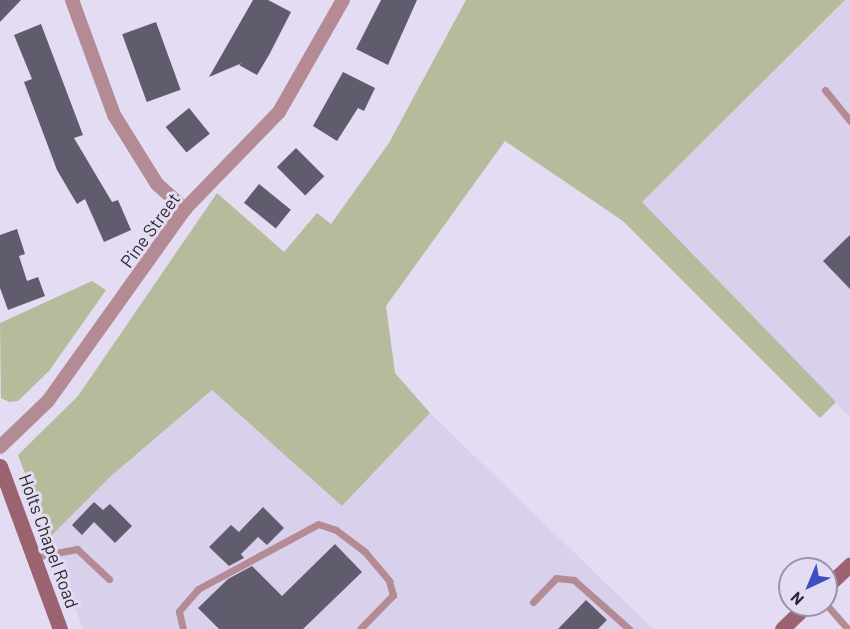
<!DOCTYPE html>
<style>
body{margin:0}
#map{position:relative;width:850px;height:629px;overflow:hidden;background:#e3dcf2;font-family:Barlow,sans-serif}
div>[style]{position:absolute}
.built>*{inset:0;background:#d9d0ec}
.green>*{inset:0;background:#b5bb9b}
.building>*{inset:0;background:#615b6e;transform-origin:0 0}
.lane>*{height:7px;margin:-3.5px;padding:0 3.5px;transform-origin:3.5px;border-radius:3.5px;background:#b48b95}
.street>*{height:14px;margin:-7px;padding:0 7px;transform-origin:7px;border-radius:7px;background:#b48b95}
.secondary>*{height:15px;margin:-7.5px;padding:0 7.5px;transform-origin:7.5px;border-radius:7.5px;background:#9b6270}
span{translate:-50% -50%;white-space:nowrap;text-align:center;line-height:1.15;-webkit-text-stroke:6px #e3dcf2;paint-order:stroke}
.street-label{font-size:18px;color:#2b2931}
.north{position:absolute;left:778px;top:557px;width:60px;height:60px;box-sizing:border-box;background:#e3dcf2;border:2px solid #9994a5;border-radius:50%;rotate:224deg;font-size:16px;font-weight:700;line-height:24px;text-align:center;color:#2b2931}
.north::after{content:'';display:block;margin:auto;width:21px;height:27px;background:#3d4fc2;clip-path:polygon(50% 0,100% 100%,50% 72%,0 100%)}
</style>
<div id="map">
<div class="built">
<i style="clip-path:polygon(845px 0,850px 0,850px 417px,641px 202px)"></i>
<i style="clip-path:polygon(213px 390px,342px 506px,430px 413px,653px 629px,83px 629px,49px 538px,111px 476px)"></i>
</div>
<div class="green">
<i style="clip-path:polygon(466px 0,845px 0,642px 202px,836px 402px,820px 418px,623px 221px,505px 141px,386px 306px,395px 373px,430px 413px,342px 506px,212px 390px,111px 476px,49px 538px,18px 455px,78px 396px,217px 193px,284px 252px,317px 213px,331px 224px,389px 143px)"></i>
<i style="clip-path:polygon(92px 281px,106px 290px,49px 371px,18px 401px,9px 402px,1px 398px,0 323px)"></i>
</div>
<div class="building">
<i style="clip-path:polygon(0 0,21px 0,0 22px)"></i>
<i style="clip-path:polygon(253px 0,268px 0,291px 12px,269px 55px,257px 75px,239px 65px,242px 63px,209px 77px)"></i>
<i style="clip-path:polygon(381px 0,417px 0,388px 65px,356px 49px)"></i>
<i style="left:156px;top:22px;width:72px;height:36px;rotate:70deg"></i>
<i style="clip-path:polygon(41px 24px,83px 135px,74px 138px,112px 202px,118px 200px,131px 230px,104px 242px,85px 199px,77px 204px,57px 170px,24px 82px,32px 79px,14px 35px)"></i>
<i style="clip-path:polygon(343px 72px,375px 88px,364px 111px,358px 108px,337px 141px,313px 126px)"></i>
<i style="left:189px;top:108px;width:33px;height:30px;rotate:51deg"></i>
<i style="left:296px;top:148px;width:40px;height:27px;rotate:45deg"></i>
<i style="left:259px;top:184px;width:41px;height:24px;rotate:39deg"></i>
<i style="clip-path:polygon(17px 229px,25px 254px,19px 256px,27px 281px,38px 277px,45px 296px,8px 310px,0 288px,0 235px)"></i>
<i style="clip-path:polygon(850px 235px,850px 289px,823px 261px)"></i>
<i style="clip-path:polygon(94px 502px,103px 510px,110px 504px,132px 526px,115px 543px,94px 522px,82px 535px,72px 525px)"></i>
<i style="clip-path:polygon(263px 507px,284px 528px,267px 545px,258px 537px,241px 554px,244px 558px,229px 566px,209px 547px,231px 525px,239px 532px)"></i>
<i style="clip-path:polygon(335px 544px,362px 572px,303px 629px,219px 629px,198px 608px,228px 579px,252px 566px,282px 596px)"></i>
<i style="clip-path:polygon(586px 600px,607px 620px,598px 629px,558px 629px)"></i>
</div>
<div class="lane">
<i style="left:825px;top:90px;width:40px;rotate:51deg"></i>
<i style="left:34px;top:557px;width:44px;rotate:-10.5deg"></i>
<i style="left:77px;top:549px;width:44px;rotate:43.2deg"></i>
<i style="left:533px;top:602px;width:33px;rotate:-46deg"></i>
<i style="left:556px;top:578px;width:18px;rotate:6deg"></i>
<i style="left:574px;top:580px;width:74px;rotate:41.7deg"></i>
<i style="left:826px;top:604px;width:33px;rotate:49deg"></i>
<i style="left:183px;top:629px;width:18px;rotate:-103deg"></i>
<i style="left:179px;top:611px;width:29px;rotate:-49deg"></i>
<i style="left:198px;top:589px;width:136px;rotate:-28.4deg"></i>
<i style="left:318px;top:524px;width:19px;rotate:18deg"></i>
<i style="left:336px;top:530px;width:36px;rotate:37deg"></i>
<i style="left:365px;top:552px;width:38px;rotate:50deg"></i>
<i style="left:389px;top:581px;width:15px;rotate:74deg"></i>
<i style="left:393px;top:595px;width:47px;rotate:134.1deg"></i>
</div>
<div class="street">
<i style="left:72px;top:0;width:122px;rotate:69.9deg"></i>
<i style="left:114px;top:115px;width:81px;rotate:58.1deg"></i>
<i style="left:157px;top:184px;width:38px;rotate:42deg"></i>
<i style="left:0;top:447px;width:66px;rotate:-43.8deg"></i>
<i style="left:48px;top:401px;width:236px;rotate:-54.5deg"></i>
<i style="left:185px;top:209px;width:135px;rotate:-45.9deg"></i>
<i style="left:279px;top:112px;width:129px;rotate:-60.3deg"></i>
</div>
<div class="secondary">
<i style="left:0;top:466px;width:174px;rotate:69.8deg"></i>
<i style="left:826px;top:587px;width:33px;rotate:-43deg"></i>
<i style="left:782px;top:629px;width:35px;rotate:-44deg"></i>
</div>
<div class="street-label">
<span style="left:150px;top:230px;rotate:-54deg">Pine Street</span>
<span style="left:49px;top:541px;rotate:70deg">Holts Chapel Road</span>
</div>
<div class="north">N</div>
</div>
